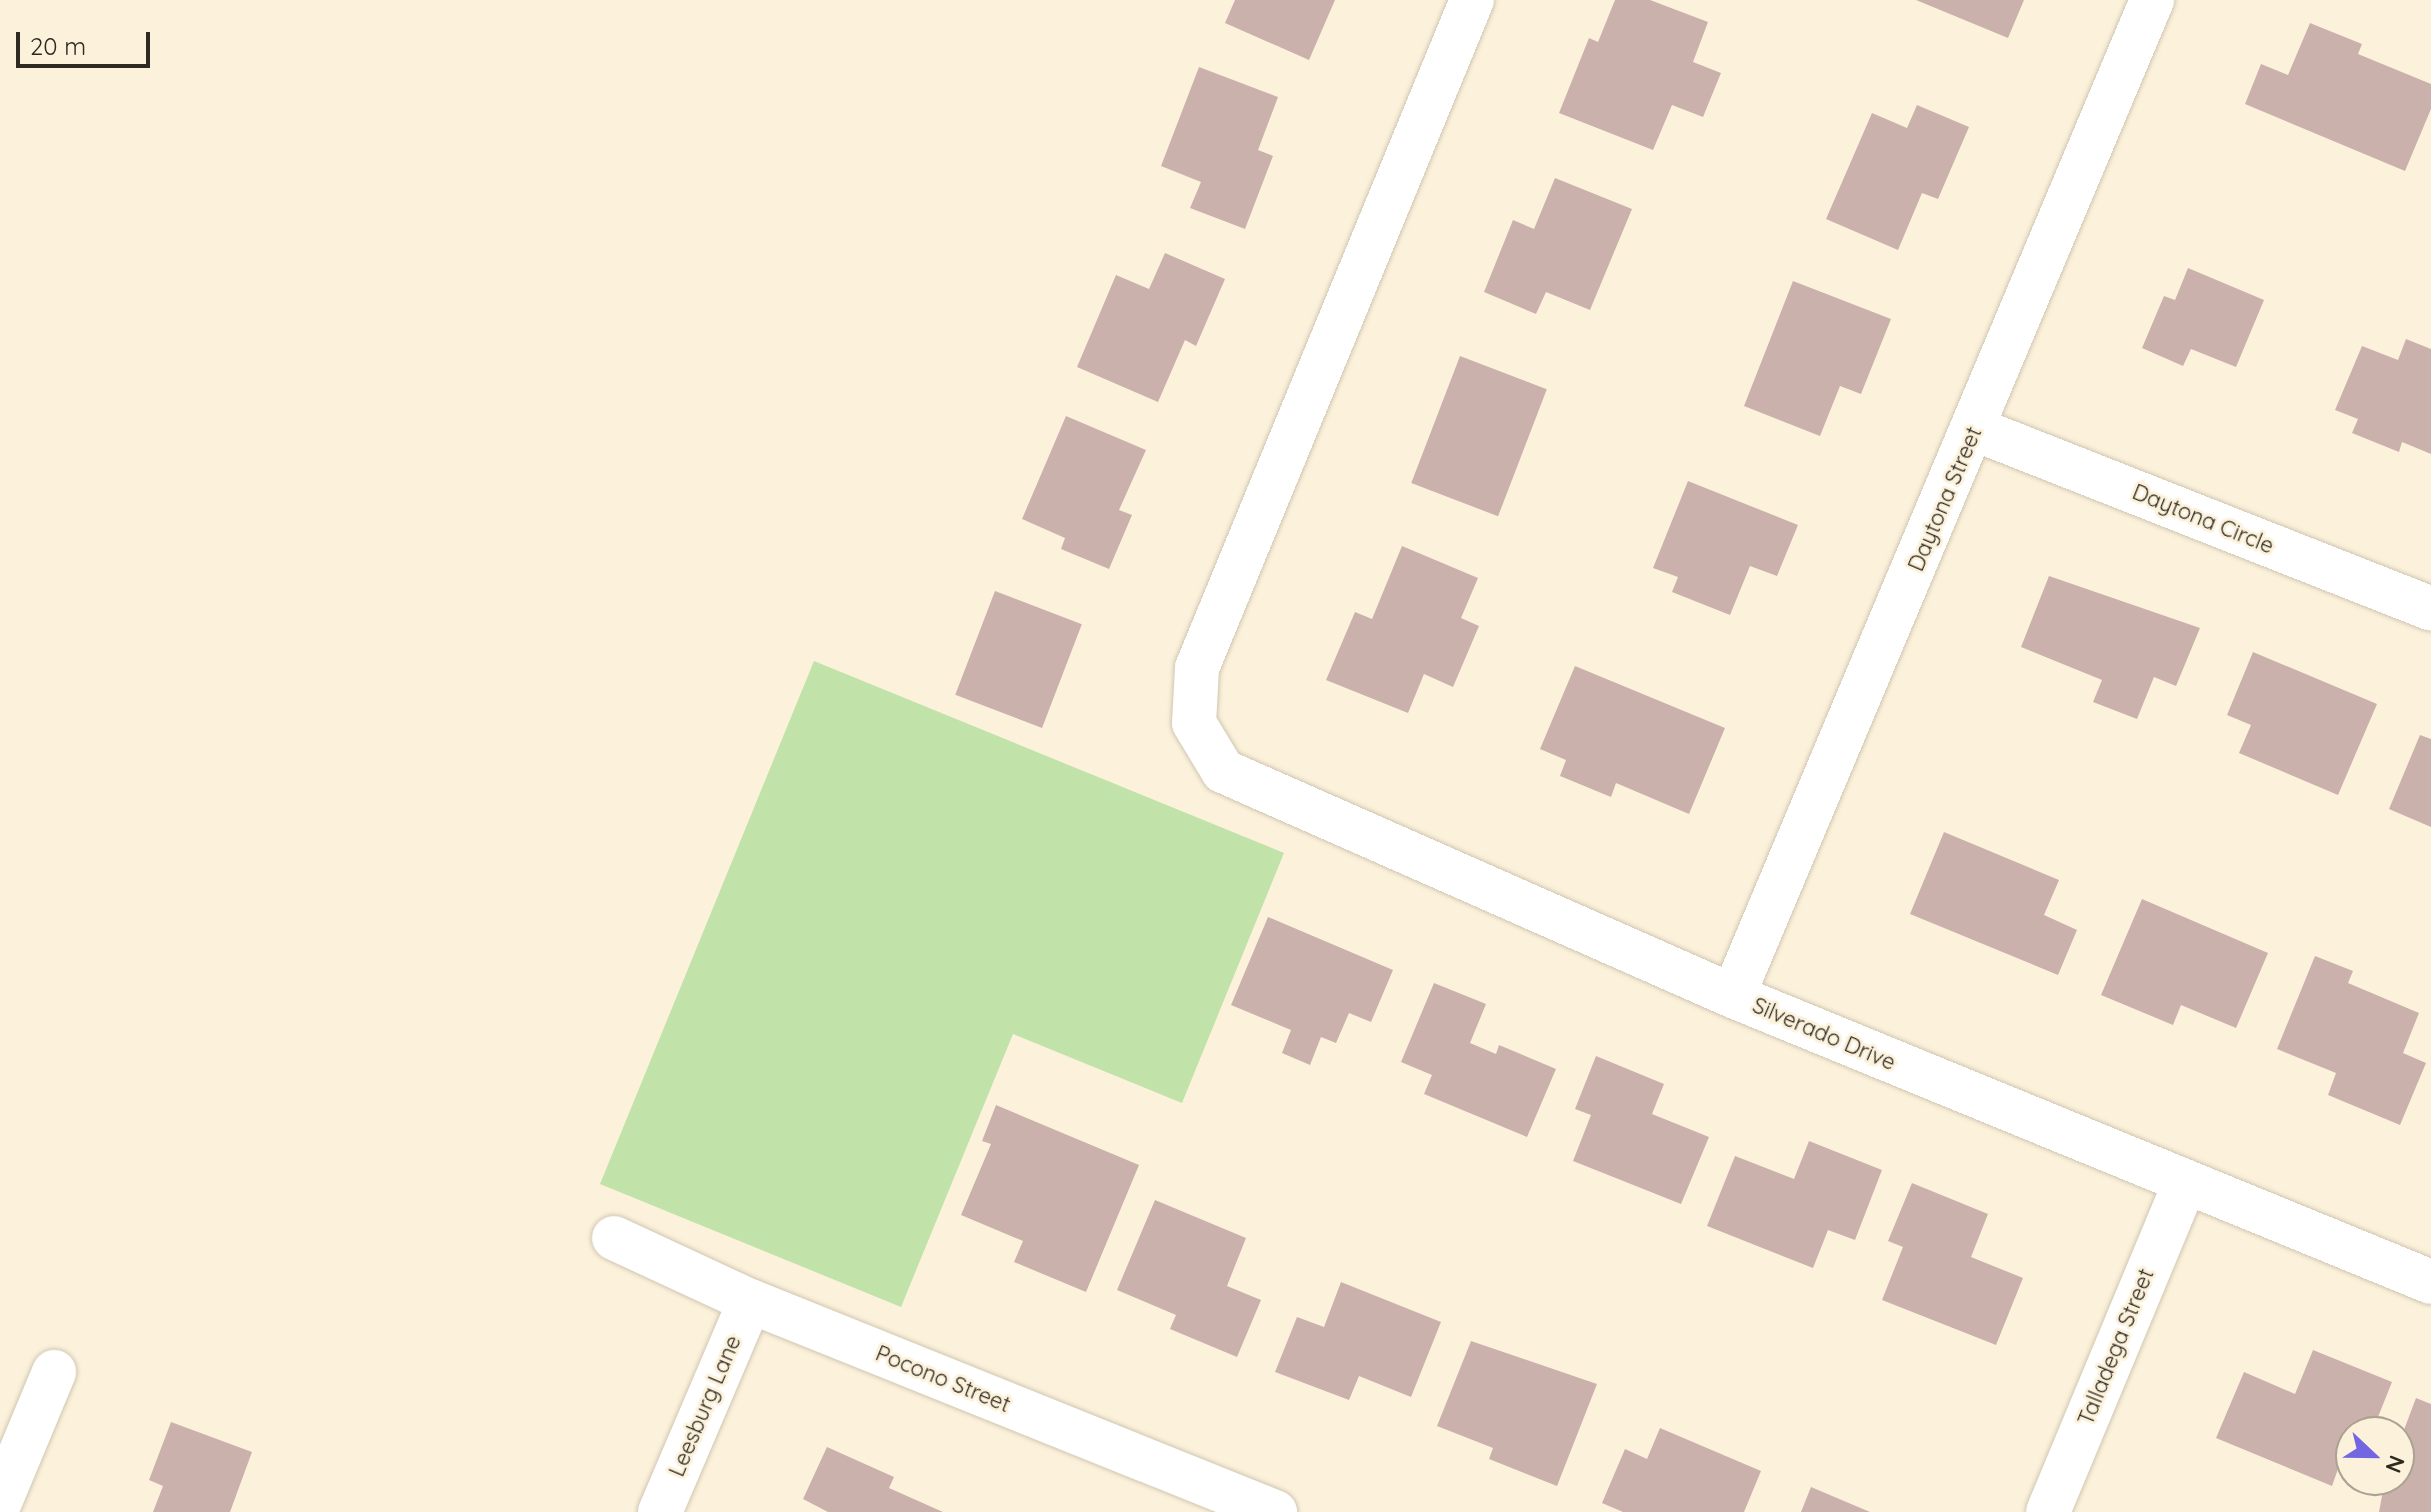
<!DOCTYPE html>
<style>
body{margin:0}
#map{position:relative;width:2431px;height:1512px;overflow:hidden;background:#fcf2dc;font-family:Quicksand,sans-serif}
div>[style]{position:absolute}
.green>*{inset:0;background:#c1e2a8}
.building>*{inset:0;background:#cbb1ac;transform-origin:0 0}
.roads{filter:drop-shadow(0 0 2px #d0c6b1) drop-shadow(0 0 2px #d0c6b1)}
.minor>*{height:44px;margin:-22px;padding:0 22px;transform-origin:22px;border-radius:22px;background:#fff}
span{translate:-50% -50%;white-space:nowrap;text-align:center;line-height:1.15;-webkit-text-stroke:6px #fcf2dc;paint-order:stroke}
.street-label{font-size:22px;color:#2e2a22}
.north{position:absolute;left:2335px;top:1416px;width:80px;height:80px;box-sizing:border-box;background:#fcf2dc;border:2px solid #aaa292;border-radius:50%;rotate:112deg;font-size:22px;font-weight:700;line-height:32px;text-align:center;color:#2e2a22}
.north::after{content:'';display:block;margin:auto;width:28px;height:36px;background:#7366e1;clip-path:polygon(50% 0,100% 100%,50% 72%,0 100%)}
.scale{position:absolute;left:16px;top:32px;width:134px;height:36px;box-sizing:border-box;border:4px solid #2e2a22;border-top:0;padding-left:10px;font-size:24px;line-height:28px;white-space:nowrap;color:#2e2a22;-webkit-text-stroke:6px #fcf2dc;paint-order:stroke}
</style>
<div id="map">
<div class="green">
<i style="clip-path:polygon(814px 661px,1284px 853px,1182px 1103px,1013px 1034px,901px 1307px,600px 1184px)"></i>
</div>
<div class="building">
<i style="clip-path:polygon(1235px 0,1335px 0,1309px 60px,1225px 23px)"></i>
<i style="clip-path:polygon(1615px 0,1650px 0,1708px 22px,1693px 62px,1721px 73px,1703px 117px,1672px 105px,1653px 150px,1559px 113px,1589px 38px,1598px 42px)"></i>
<i style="clip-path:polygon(1916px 0,2024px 0,2008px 38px)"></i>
<i style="clip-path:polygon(2310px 23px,2362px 44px,2358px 54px,2431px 84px,2431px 109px,2405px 171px,2245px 104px,2261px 64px,2288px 75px)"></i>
<i style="clip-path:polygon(1199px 67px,1278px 97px,1258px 150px,1273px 156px,1245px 229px,1190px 208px,1201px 182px,1161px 166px)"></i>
<i style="clip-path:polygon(1917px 105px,1969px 127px,1938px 199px,1922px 193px,1898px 250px,1826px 219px,1872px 113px,1907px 128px)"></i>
<i style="clip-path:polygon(1555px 178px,1632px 209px,1590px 310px,1546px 292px,1536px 314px,1484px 292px,1513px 220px,1534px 229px)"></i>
<i style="clip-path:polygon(1165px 253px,1225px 279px,1196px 346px,1185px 340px,1158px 402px,1077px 367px,1116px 275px,1149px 289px)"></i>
<i style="clip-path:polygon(2188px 268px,2264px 300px,2236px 367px,2191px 349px,2183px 366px,2142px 348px,2164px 296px,2175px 300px)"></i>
<i style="clip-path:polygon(1793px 281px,1891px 319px,1861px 394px,1840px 386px,1820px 436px,1744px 406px)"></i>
<i style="clip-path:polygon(2406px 339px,2431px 349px,2431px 454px,2402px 442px,2399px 452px,2352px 433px,2358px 419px,2335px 410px,2362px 346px,2398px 360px)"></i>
<i style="left:1460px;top:356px;width:93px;height:136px;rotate:21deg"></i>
<i style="clip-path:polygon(1066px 416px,1146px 450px,1119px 510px,1132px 515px,1109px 569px,1061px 549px,1065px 538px,1022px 519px)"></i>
<i style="clip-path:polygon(1688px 481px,1798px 525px,1777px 576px,1750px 566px,1730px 615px,1672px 592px,1678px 577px,1653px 568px)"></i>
<i style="clip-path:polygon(1402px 546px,1478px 578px,1461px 618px,1479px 626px,1453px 687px,1424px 674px,1408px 713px,1326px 680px,1355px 612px,1372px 619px)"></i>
<i style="clip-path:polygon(2049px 576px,2200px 628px,2176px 686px,2154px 677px,2137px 719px,2093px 702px,2102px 680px,2021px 647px)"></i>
<i style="left:995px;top:591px;width:93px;height:111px;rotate:21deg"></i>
<i style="clip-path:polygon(2253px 652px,2377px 704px,2338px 795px,2239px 753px,2251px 725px,2227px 715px)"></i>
<i style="clip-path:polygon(1575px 666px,1725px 728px,1689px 814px,1616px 783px,1611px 797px,1560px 776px,1566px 760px,1540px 749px)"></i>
<i style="clip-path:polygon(2420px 735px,2431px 739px,2431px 827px,2389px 809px)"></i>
<i style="clip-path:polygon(1944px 832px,2059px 880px,2044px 915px,2077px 930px,2058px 975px,1910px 914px)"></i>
<i style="clip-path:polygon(2142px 899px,2268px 953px,2236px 1028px,2181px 1005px,2173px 1025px,2101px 995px)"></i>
<i style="clip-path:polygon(1268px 917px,1393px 970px,1371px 1022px,1349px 1013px,1336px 1043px,1321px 1037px,1310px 1065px,1282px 1053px,1291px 1030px,1231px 1005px)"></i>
<i style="clip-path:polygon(2315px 956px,2353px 971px,2348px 983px,2419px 1013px,2403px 1053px,2426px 1063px,2400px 1125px,2328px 1095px,2336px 1073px,2277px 1049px)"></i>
<i style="clip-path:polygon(1434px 983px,1486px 1004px,1470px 1043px,1496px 1054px,1499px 1045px,1556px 1069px,1527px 1137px,1424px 1094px,1432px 1075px,1401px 1062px)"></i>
<i style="clip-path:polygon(1596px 1056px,1664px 1084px,1652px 1114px,1709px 1137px,1681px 1204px,1573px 1161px,1591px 1115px,1575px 1109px)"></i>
<i style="clip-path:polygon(996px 1105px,1139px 1165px,1086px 1292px,1014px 1262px,1023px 1241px,961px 1215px,991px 1144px,982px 1141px)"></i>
<i style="clip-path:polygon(1809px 1141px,1882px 1170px,1855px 1240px,1828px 1230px,1813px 1268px,1707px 1226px,1735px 1156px,1794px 1179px)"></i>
<i style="clip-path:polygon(1912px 1183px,1988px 1214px,1971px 1257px,2023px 1278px,1996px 1345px,1882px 1300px,1903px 1247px,1888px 1241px)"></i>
<i style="clip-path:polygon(1155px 1200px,1246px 1238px,1227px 1286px,1261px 1300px,1237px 1357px,1170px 1329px,1176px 1315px,1117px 1290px)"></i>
<i style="clip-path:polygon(1341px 1282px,1441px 1322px,1411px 1397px,1359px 1376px,1349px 1400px,1275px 1372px,1297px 1317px,1324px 1327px)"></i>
<i style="clip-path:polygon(1471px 1341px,1597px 1384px,1557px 1486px,1489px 1459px,1493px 1448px,1437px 1426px)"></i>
<i style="clip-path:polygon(2313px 1350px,2392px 1382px,2372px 1432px,2351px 1432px,2332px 1486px,2216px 1438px,2244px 1372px,2295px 1394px)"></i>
<i style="clip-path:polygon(2416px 1398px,2431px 1404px,2431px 1512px,2379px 1512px,2385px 1480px,2399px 1480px,2399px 1443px)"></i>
<i style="clip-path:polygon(171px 1422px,252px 1452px,230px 1512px,153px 1512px,163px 1486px,149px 1480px)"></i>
<i style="clip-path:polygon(1660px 1428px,1761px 1471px,1744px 1512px,1623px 1512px,1602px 1503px,1625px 1449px,1647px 1459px)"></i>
<i style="clip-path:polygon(827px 1447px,894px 1477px,889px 1488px,943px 1512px,828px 1512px,803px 1499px)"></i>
<i style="clip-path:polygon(1811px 1487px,1870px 1512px,1801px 1512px)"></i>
</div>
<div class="roads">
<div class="minor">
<i style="left:1472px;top:0;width:722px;rotate:112.38deg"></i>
<i style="left:1197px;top:668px;width:55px;rotate:93.1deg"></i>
<i style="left:1194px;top:723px;width:56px;rotate:58.9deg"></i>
<i style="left:1223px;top:771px;width:557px;rotate:23.81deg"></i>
<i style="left:1733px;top:996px;width:754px;rotate:22.28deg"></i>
<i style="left:1975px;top:429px;width:490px;rotate:21.5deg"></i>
<i style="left:1733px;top:996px;width:1081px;rotate:-67.18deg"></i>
<i style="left:614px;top:1238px;width:150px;rotate:24.9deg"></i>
<i style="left:750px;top:1301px;width:566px;rotate:21.9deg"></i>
<i style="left:0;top:1502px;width:141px;rotate:-67.4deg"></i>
<i style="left:660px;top:1512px;width:229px;rotate:-66.9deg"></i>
<i style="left:2048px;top:1512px;width:356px;rotate:-67.4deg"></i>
</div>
</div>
<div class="street-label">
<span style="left:1945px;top:499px;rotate:-67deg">Daytona Street</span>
<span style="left:2203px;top:519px;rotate:22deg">Daytona Circle</span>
<span style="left:1824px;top:1034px;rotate:23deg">Silverado Drive</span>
<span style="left:2116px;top:1347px;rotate:-68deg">Talladega Street</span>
<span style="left:943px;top:1379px;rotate:22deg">Pocono Street</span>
<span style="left:705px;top:1406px;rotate:-67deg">Leesburg Lane</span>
</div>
<div class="north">N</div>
<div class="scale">20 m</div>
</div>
